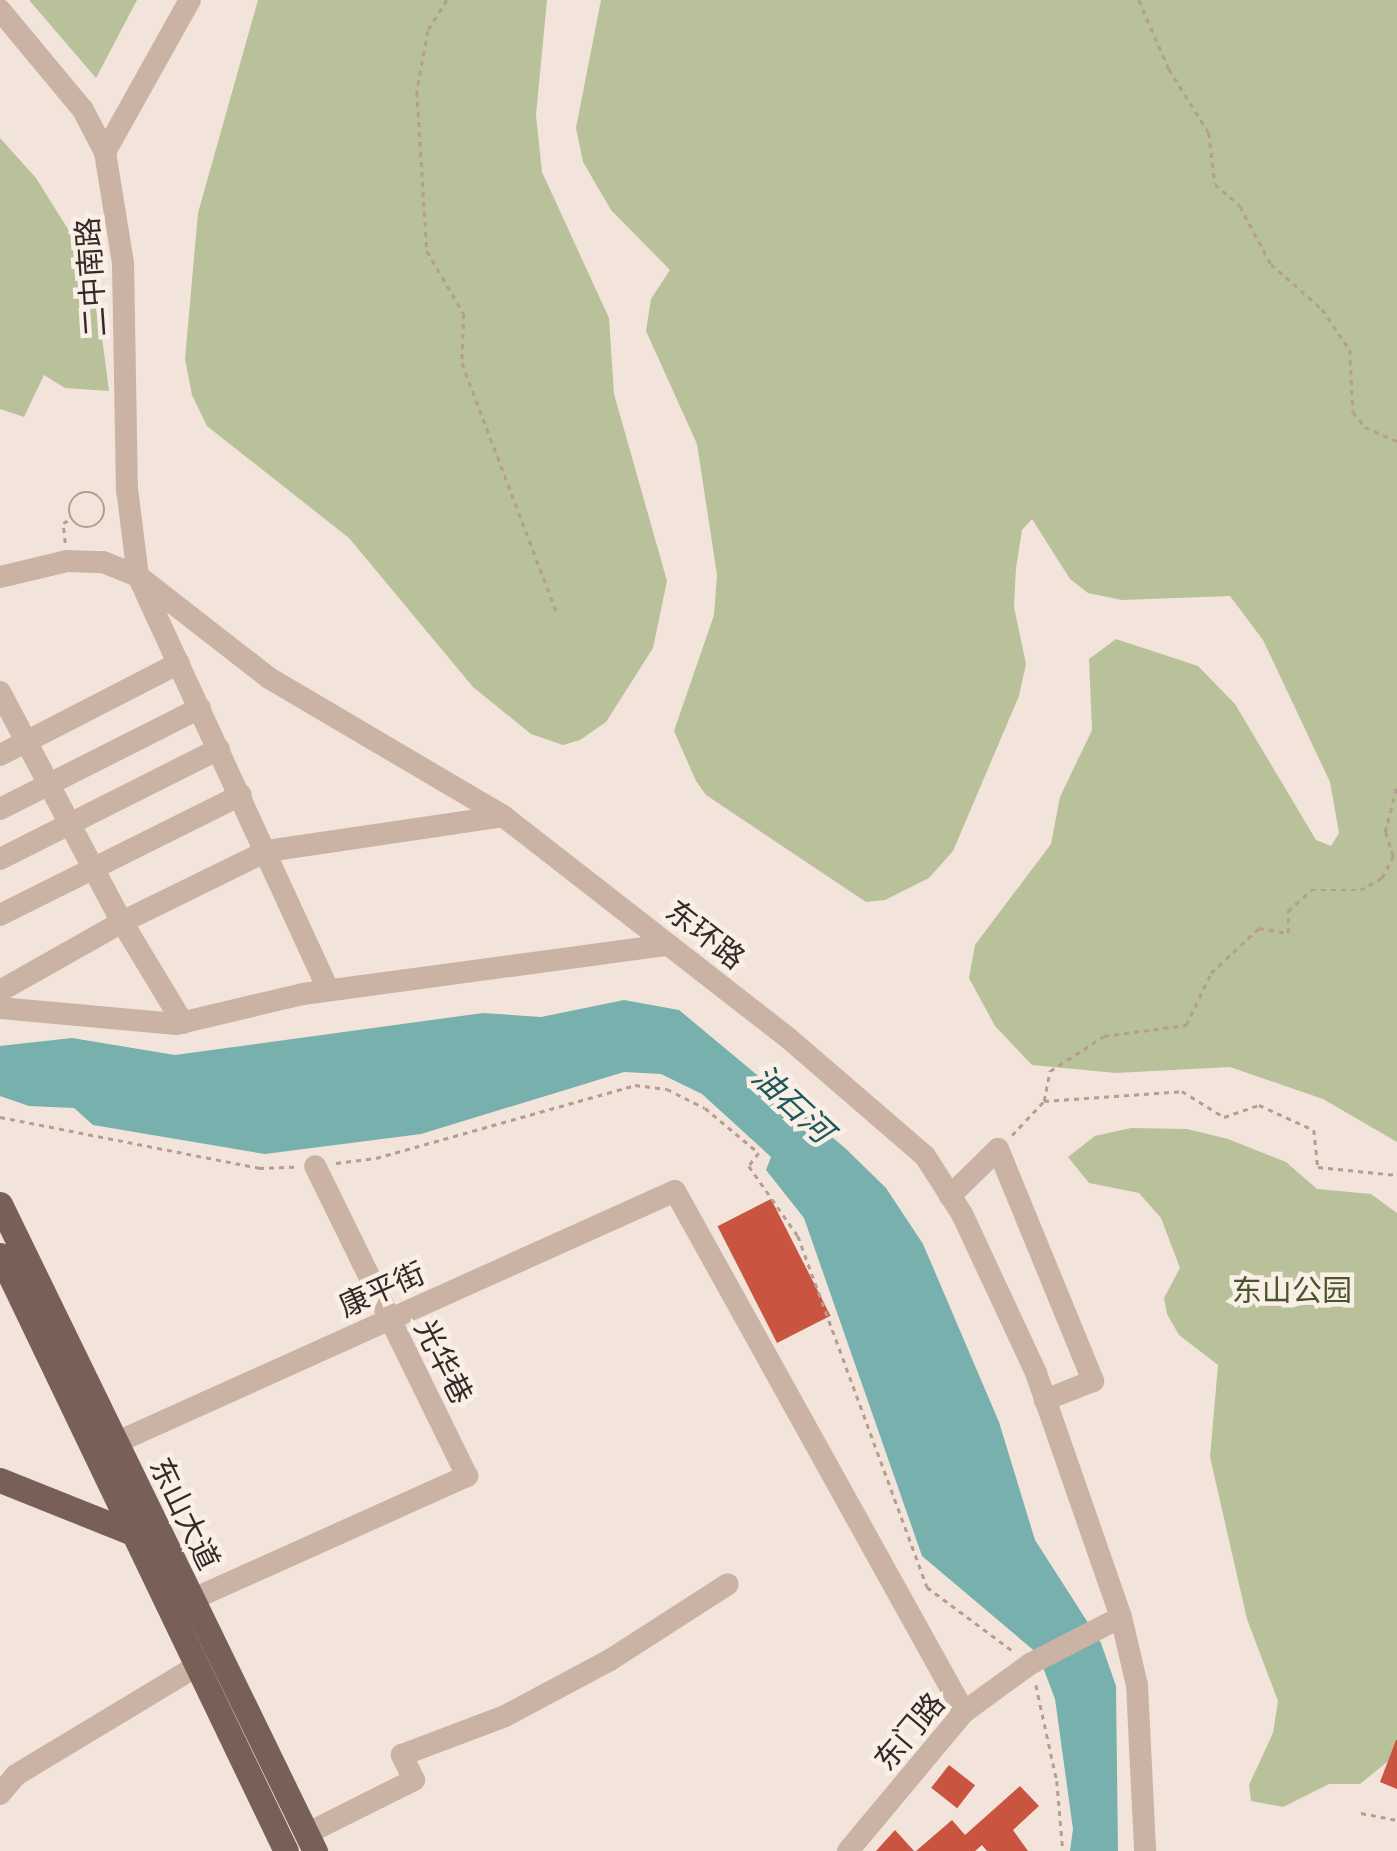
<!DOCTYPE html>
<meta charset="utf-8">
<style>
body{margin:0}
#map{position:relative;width:1397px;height:1851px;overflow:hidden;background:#f2e4da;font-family:"Space Grotesk","Noto Sans SC",sans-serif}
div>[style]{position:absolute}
.green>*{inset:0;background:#b8c199}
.water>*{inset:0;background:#78b0ad}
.building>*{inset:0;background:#c95541;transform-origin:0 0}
.path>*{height:2.5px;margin-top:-1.25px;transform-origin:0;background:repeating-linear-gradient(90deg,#b69d8f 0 5px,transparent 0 10px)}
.path>.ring{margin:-1.25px;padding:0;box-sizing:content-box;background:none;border:2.5px solid #b69d8f;border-radius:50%}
.minor>*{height:22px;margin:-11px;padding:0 11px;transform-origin:11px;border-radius:11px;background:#cab3a5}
.major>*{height:25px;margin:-12.5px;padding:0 12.5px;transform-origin:12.5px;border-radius:12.5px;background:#785f57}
span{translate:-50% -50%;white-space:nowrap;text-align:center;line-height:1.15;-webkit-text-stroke:9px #faefe6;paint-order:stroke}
.street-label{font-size:30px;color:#362a27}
.park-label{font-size:30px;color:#49552a}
.water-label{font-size:32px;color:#1b5857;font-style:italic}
</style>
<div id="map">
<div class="green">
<i style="clip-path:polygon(29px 0,137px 0,96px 78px)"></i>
<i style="clip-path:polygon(258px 0,547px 0,536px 115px,542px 172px,609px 318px,614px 394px,667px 581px,653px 648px,606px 722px,580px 740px,563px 745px,531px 734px,473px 687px,349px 538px,207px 426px,192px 395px,185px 359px,198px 213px)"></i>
<i style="clip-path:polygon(601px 0,1397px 0,1397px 1142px,1323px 1099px,1230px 1067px,1116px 1073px,1032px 1065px,995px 1026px,969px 978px,975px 945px,1051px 844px,1060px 797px,1092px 730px,1089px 659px,1116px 639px,1198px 666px,1235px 704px,1316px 840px,1331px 846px,1339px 833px,1330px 782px,1263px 640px,1230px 596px,1122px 600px,1088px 593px,1070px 579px,1032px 519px,1022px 530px,1016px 568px,1014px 607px,1026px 664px,1019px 696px,953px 851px,929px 878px,885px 900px,866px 902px,706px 795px,696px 781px,674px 731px,714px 615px,717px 575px,697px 444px,646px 331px,651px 299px,670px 270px,611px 210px,583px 162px,576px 128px)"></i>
<i style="clip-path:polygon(0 138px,36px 178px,76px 242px,100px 322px,109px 391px,65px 388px,44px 375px,24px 417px,0 409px)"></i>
<i style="clip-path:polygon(1131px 1128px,1187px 1129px,1228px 1139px,1286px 1162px,1317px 1189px,1371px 1194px,1397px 1213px,1397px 1754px,1360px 1784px,1329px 1784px,1283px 1807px,1251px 1801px,1249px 1785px,1273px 1733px,1278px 1701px,1247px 1619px,1210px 1457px,1218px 1365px,1179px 1335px,1167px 1314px,1164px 1298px,1180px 1268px,1161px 1218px,1139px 1193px,1089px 1183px,1068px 1157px,1095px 1136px)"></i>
</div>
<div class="water">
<i style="clip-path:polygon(624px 1000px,679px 1010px,845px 1148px,886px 1188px,923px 1244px,999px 1422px,1035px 1540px,1101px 1643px,1116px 1686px,1118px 1851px,1070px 1851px,1073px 1829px,1055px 1699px,1038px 1654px,922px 1556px,804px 1218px,766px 1170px,771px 1157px,702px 1094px,661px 1074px,624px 1072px,421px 1134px,265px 1154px,93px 1125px,74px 1108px,29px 1106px,0 1096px,0 1046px,72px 1038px,175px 1055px,483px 1013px,541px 1017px)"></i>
</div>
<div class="building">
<i style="left:771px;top:1199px;width:131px;height:60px;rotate:63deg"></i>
<i style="clip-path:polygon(1396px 1740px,1397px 1740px,1397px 1789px,1380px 1782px)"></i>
<i style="left:949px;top:1765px;width:33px;height:29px;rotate:38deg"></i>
<i style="clip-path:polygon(1020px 1786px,1039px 1806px,1013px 1830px,1028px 1851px,987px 1851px,982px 1845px,975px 1851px,916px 1851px,952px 1820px,965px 1835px)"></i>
<i style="clip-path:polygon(895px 1830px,914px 1851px,876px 1851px)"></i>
</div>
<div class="path">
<i style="left:447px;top:0;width:36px;rotate:122deg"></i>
<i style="left:428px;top:31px;width:62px;rotate:100.2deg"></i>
<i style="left:417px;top:92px;width:159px;rotate:86.4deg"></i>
<i style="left:427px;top:251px;width:73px;rotate:59.6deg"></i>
<i style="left:464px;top:314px;width:49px;rotate:92.3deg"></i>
<i style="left:462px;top:363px;width:267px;rotate:69.2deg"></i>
<i style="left:1139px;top:0;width:75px;rotate:66.5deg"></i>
<i style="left:1169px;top:69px;width:75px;rotate:58deg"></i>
<i style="left:1209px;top:133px;width:51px;rotate:83.3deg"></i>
<i style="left:1215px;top:184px;width:33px;rotate:41deg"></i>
<i style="left:1240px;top:206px;width:66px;rotate:61.9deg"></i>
<i style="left:1271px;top:264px;width:68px;rotate:41.4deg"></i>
<i style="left:1322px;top:309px;width:50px;rotate:55.7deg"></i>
<i style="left:1350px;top:350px;width:62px;rotate:87.2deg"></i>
<i style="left:1353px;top:412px;width:19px;rotate:51deg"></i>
<i style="left:1365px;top:427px;width:35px;rotate:24deg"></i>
<i class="ring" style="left:69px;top:492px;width:33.5px;height:33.5px"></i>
<i style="left:65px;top:543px;width:20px;rotate:-96deg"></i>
<i style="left:63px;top:523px;width:7px;rotate:-27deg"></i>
<i style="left:1044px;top:1101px;width:138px;rotate:-4.1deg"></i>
<i style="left:1182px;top:1091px;width:49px;rotate:31.8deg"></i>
<i style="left:1224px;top:1117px;width:37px;rotate:-19deg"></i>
<i style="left:1259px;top:1105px;width:60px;rotate:24.4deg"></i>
<i style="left:1314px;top:1130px;width:37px;rotate:84deg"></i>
<i style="left:1318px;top:1167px;width:79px;rotate:5.8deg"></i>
<i style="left:0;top:1117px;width:264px;rotate:11.1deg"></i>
<i style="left:259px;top:1168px;width:35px;rotate:-2deg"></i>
<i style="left:1012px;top:1135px;width:47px;rotate:-46.7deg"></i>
<i style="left:1044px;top:1101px;width:31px;rotate:-79deg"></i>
<i style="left:1050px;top:1071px;width:64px;rotate:-32.9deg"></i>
<i style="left:1104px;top:1036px;width:83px;rotate:-7.6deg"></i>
<i style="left:1186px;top:1025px;width:58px;rotate:-64.3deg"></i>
<i style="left:1211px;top:973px;width:66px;rotate:-43.2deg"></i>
<i style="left:1259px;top:928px;width:29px;rotate:10deg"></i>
<i style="left:1288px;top:933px;width:22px;rotate:-90deg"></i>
<i style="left:1288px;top:911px;width:31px;rotate:-42deg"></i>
<i style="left:1311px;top:890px;width:49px"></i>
<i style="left:1360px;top:890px;width:25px;rotate:-29deg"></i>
<i style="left:1382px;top:878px;width:25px;rotate:-63deg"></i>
<i style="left:1393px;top:856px;width:25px;rotate:-108deg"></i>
<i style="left:1385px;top:832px;width:49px;rotate:-75.7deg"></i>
<i style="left:336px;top:1163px;width:40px;rotate:-7.1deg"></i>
<i style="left:376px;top:1158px;width:269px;rotate:-15.7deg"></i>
<i style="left:635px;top:1085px;width:32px;rotate:7deg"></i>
<i style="left:667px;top:1089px;width:42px;rotate:26.6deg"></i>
<i style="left:705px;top:1108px;width:70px;rotate:39.8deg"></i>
<i style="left:759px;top:1153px;width:16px;rotate:128deg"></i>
<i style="left:749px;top:1166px;width:85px;rotate:55deg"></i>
<i style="left:798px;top:1236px;width:374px;rotate:69.8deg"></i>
<i style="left:927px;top:1587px;width:107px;rotate:36.7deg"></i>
<i style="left:1036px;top:1685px;width:98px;rotate:77.7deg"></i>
<i style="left:1057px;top:1781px;width:70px;rotate:85.1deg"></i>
<i style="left:1361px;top:1813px;width:37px;rotate:11deg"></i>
</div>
<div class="minor">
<i style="left:0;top:10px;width:130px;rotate:50.3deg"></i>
<i style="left:83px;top:110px;width:47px;rotate:62.4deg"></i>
<i style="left:105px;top:152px;width:112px;rotate:80.8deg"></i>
<i style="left:123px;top:263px;width:226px;rotate:89deg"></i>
<i style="left:127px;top:489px;width:88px;rotate:82.8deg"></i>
<i style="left:138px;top:576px;width:456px;rotate:65.3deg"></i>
<i style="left:105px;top:152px;width:174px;rotate:-60.8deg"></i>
<i style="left:0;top:577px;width:69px;rotate:-13.4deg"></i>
<i style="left:67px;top:561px;width:36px;rotate:2deg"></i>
<i style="left:103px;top:562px;width:38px;rotate:22deg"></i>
<i style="left:138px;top:576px;width:166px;rotate:37.9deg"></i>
<i style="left:269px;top:678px;width:272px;rotate:30.5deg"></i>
<i style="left:503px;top:816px;width:360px;rotate:37.9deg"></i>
<i style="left:787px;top:1037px;width:182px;rotate:40.8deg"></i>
<i style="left:925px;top:1156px;width:69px;rotate:57.5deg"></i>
<i style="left:962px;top:1214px;width:175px;rotate:65deg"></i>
<i style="left:1036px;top:1373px;width:258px;rotate:70.8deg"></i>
<i style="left:0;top:692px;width:260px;rotate:62.1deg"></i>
<i style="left:122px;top:922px;width:161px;rotate:-26.1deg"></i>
<i style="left:267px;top:851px;width:239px;rotate:-8.4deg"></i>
<i style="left:0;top:755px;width:201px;rotate:-27.2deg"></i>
<i style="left:0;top:809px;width:224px;rotate:-26.8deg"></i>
<i style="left:0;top:859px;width:245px;rotate:-26.7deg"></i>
<i style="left:0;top:915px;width:269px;rotate:-26.5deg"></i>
<i style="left:0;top:991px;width:140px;rotate:-29.5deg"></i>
<i style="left:122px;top:922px;width:118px;rotate:58.9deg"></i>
<i style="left:0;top:1008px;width:177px;rotate:5.2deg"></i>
<i style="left:176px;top:1024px;width:130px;rotate:-13.3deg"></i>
<i style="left:303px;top:994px;width:367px;rotate:-7.7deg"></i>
<i style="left:950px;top:1196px;width:67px;rotate:-44.4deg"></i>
<i style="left:998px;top:1149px;width:251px;rotate:67.7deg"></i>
<i style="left:1093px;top:1381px;width:52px;rotate:158.4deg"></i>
<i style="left:113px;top:1444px;width:616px;rotate:-24.24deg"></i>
<i style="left:675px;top:1191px;width:596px;rotate:60.98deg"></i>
<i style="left:191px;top:1600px;width:303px;rotate:-24.2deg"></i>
<i style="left:467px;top:1476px;width:345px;rotate:-116.1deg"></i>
<i style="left:0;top:1794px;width:25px;rotate:-50deg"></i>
<i style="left:16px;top:1775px;width:209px;rotate:-31.1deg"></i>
<i style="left:306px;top:1834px;width:121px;rotate:-26.6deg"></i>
<i style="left:414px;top:1780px;width:28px;rotate:-116deg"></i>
<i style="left:402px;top:1755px;width:110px;rotate:-20.7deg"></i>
<i style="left:505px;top:1716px;width:119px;rotate:-28.1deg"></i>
<i style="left:610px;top:1660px;width:140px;rotate:-32.8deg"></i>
<i style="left:848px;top:1851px;width:181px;rotate:-50.2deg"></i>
<i style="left:964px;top:1712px;width:82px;rotate:-36deg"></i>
<i style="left:1030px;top:1664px;width:102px;rotate:-27.3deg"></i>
<i style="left:1121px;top:1617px;width:70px;rotate:76.8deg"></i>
<i style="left:1137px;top:1685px;width:166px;rotate:87.2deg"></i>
</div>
<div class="major">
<i style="left:0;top:1204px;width:720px;rotate:64.04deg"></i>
<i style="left:0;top:1255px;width:661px;rotate:64.37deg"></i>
<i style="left:0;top:1480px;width:145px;rotate:21.8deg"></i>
</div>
<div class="street-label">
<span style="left:92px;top:277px;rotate:-94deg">二中南路</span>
<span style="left:705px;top:935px;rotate:38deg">东环路</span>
<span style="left:382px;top:1290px;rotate:-24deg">康平街</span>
<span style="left:443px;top:1362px;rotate:63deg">光华巷</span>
<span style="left:184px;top:1514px;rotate:64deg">东山大道</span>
<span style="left:910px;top:1732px;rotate:-50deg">东门路</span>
</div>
<div class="park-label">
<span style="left:1292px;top:1291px">东山公园</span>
</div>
<div class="water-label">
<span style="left:792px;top:1104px;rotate:43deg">油石河</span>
</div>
</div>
